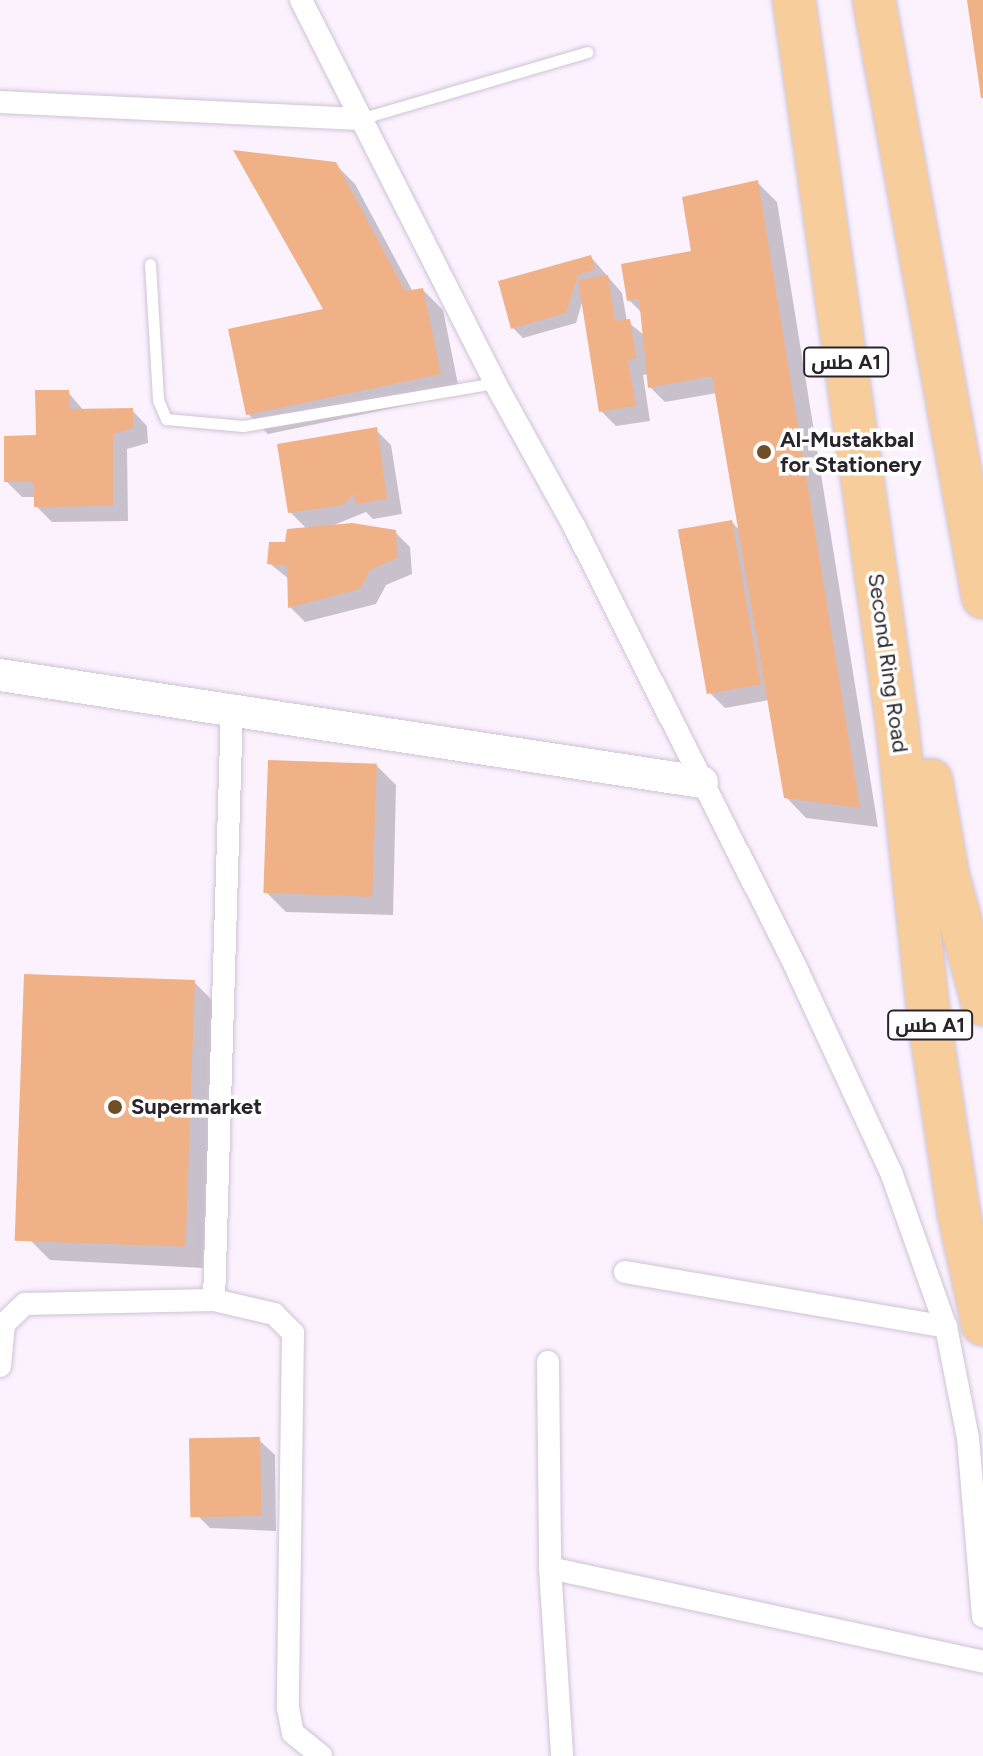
<!DOCTYPE html>
<meta charset="utf-8">
<style>
body{margin:0}
#map{position:relative;width:983px;height:1756px;overflow:hidden;background:#fbf2fe;font-family:Figtree,Cairo,sans-serif}
div>[style]{position:absolute}
.shadow>*{inset:0;background:#0003}
.building>*{inset:0;background:#f1b187;transform-origin:0 0}
.roads{filter:drop-shadow(0 0 2px #cfc2d4) drop-shadow(0 0 2px #cfc2d4)}
.lane>*{height:11px;margin:-5.5px;padding:0 5.5px;transform-origin:5.5px;border-radius:5.5px;background:#fff}
.street>*{height:22px;margin:-11px;padding:0 11px;transform-origin:11px;border-radius:11px;background:#fff}
.secondary>*{height:32px;margin:-16px;padding:0 16px;transform-origin:16px;border-radius:16px;background:#fff}
.highway>*{height:42px;margin:-21px;padding:0 21px;transform-origin:21px;border-radius:21px;background:#f7cd9c}
.dots>*{width:22px;height:22px;translate:-50% -50%;box-sizing:border-box;border:4px solid #fff;border-radius:50%}
span{translate:-50% -50%;white-space:nowrap;text-align:center;line-height:1.15;-webkit-text-stroke:7px #fff;paint-order:stroke}
.shield-label span{padding:2px 6px;background:#fff;border:2px solid;border-radius:6px;-webkit-text-stroke-width:0}
.shield-label{font-size:20px;color:#29242b;font-weight:700}
.poi-label{font-size:22px;color:#29242b;font-weight:700}
.left{translate:0 -50%;text-align:left}
.street-label{font-size:22px;color:#29242b}
</style>
<div id="map">
<div class="shadow">
<i style="clip-path:polygon(335px 164px,355px 184px,413px 292px,423px 290px,443px 310px,460px 394px,268px 434px,248px 414px,327px 310px)"></i>
<i style="clip-path:polygon(757px 182px,777px 202px,878px 827px,806px 818px,786px 797px,769px 700px,725px 708px,710px 693px,732px 522px,740px 531px,717px 393px,665px 402px,650px 387px,649px 374px,643px 375px,650px 421px,616px 426px,601px 411px,583px 299px,576px 323px,523px 338px,513px 328px,591px 257px,622px 293px,627px 321px,645px 336px,643px 314px,629px 300px,693px 252px)"></i>
<i style="clip-path:polygon(68px 392px,84px 411px,132px 410px,147px 426px,148px 443px,127px 449px,128px 521px,52px 522px,36px 506px,36px 497px,22px 497px,6px 481px)"></i>
<i style="clip-path:polygon(376px 430px,391px 445px,402px 514px,373px 519px,366px 512px,329px 527px,395px 532px,410px 547px,412px 574px,386px 585px,376px 604px,305px 622px,290px 607px,289px 579px,269px 563px,307px 529px,290px 512px)"></i>
<i style="clip-path:polygon(376px 765px,396px 785px,393px 915px,286px 912px,266px 892px)"></i>
<i style="clip-path:polygon(194px 982px,214px 1002px,203px 1268px,50px 1260px,30px 1240px)"></i>
<i style="clip-path:polygon(259px 1440px,275px 1455px,276px 1531px,210px 1528px,194px 1512px)"></i>
</div>
<div class="building">
<i style="clip-path:polygon(967px 0,983px 0,983px 98px,981px 98px)"></i>
<i style="clip-path:polygon(233px 150px,336px 162px,405px 291px,423px 288px,441px 374px,246px 415px,228px 329px,323px 309px)"></i>
<i style="clip-path:polygon(758px 180px,860px 808px,784px 798px,712px 376px,648px 388px,639px 299px,627px 301px,621px 264px,691px 251px,682px 197px)"></i>
<i style="clip-path:polygon(591px 255px,595px 269px,578px 275px,566px 313px,511px 329px,498px 281px)"></i>
<i style="clip-path:polygon(608px 275px,615px 321px,630px 319px,636px 358px,628px 360px,636px 406px,599px 412px,578px 280px)"></i>
<i style="clip-path:polygon(35px 390px,69px 390px,70px 409px,133px 408px,133px 428px,113px 434px,113px 506px,34px 507px,34px 482px,4px 482px,4px 436px,36px 435px)"></i>
<i style="clip-path:polygon(377px 427px,387px 499px,356px 504px,354px 494px,343px 505px,288px 513px,277px 444px)"></i>
<i style="left:732px;top:520px;width:167px;height:55px;rotate:80deg"></i>
<i style="clip-path:polygon(352px 523px,396px 530px,397px 558px,370px 570px,360px 589px,288px 608px,287px 566px,267px 564px,269px 542px,285px 542px,287px 529px)"></i>
<i style="left:268px;top:760px;width:109px;height:133px;rotate:2deg"></i>
<i style="left:24px;top:974px;width:171px;height:267px;rotate:2deg"></i>
<i style="left:260px;top:1437px;width:79px;height:71px;rotate:89deg"></i>
</div>
<div class="roads">
<div class="lane">
<i style="left:360px;top:119px;width:237px;rotate:-16.4deg"></i>
<i style="left:150px;top:264px;width:136px;rotate:86.6deg"></i>
<i style="left:158px;top:400px;width:21px;rotate:67deg"></i>
<i style="left:166px;top:419px;width:77px;rotate:5.2deg"></i>
<i style="left:243px;top:426px;width:256px;rotate:-9.7deg"></i>
</div>
<div class="street">
<i style="left:301px;top:0;width:429px;rotate:63.1deg"></i>
<i style="left:495px;top:383px;width:166px;rotate:61.1deg"></i>
<i style="left:575px;top:528px;width:497px;rotate:63.3deg"></i>
<i style="left:798px;top:972px;width:221px;rotate:65.1deg"></i>
<i style="left:891px;top:1172px;width:164px;rotate:70.5deg"></i>
<i style="left:946px;top:1327px;width:113px;rotate:78.8deg"></i>
<i style="left:968px;top:1438px;width:179px;rotate:85.2deg"></i>
<i style="left:0;top:102px;width:360px;rotate:2.7deg"></i>
<i style="left:625px;top:1272px;width:326px;rotate:9.7deg"></i>
<i style="left:214px;top:1300px;width:592px;rotate:-88.26deg"></i>
<i style="left:548px;top:1362px;width:206px;rotate:89.4deg"></i>
<i style="left:550px;top:1568px;width:188px;rotate:86.3deg"></i>
<i style="left:0;top:1366px;width:42px;rotate:-84.6deg"></i>
<i style="left:4px;top:1324px;width:29px;rotate:-44deg"></i>
<i style="left:25px;top:1304px;width:189px;rotate:-1.2deg"></i>
<i style="left:214px;top:1300px;width:62px;rotate:13.1deg"></i>
<i style="left:274px;top:1314px;width:27px;rotate:45deg"></i>
<i style="left:293px;top:1333px;width:375px;rotate:90.8deg"></i>
<i style="left:288px;top:1708px;width:25px;rotate:79deg"></i>
<i style="left:293px;top:1733px;width:36px;rotate:39deg"></i>
<i style="left:550px;top:1568px;width:443px;rotate:12.2deg"></i>
</div>
<div class="secondary">
<i style="left:0;top:675px;width:710px;rotate:8.67deg"></i>
</div>
<div class="highway">
<i style="left:794px;top:0;width:730px;rotate:81.89deg"></i>
<i style="left:897px;top:723px;width:304px;rotate:83.8deg"></i>
<i style="left:930px;top:1025px;width:191px;rotate:81.3deg"></i>
<i style="left:959px;top:1214px;width:113px;rotate:77.7deg"></i>
<i style="left:874px;top:0;width:607px;rotate:79.65deg"></i>
<i style="left:931px;top:780px;width:97px;rotate:80deg"></i>
<i style="left:948px;top:876px;width:133px;rotate:74.7deg"></i>
</div>
</div>
<div class="dots">
<i style="left:764px;top:452px;background:#704e26"></i>
<i style="left:115px;top:1107px;background:#704e26"></i>
</div>
<div class="shield-label">
<span style="left:846px;top:362px">طس A1</span>
<span style="left:930px;top:1025px">طس A1</span>
</div>
<div class="poi-label">
<span class="left" style="left:780px;top:452px">Al-Mustakbal<br>for Stationery</span>
<span class="left" style="left:131px;top:1107px">Supermarket</span>
</div>
<div class="street-label">
<span style="left:888px;top:663px;rotate:82deg">Second Ring Road</span>
</div>
</div>
